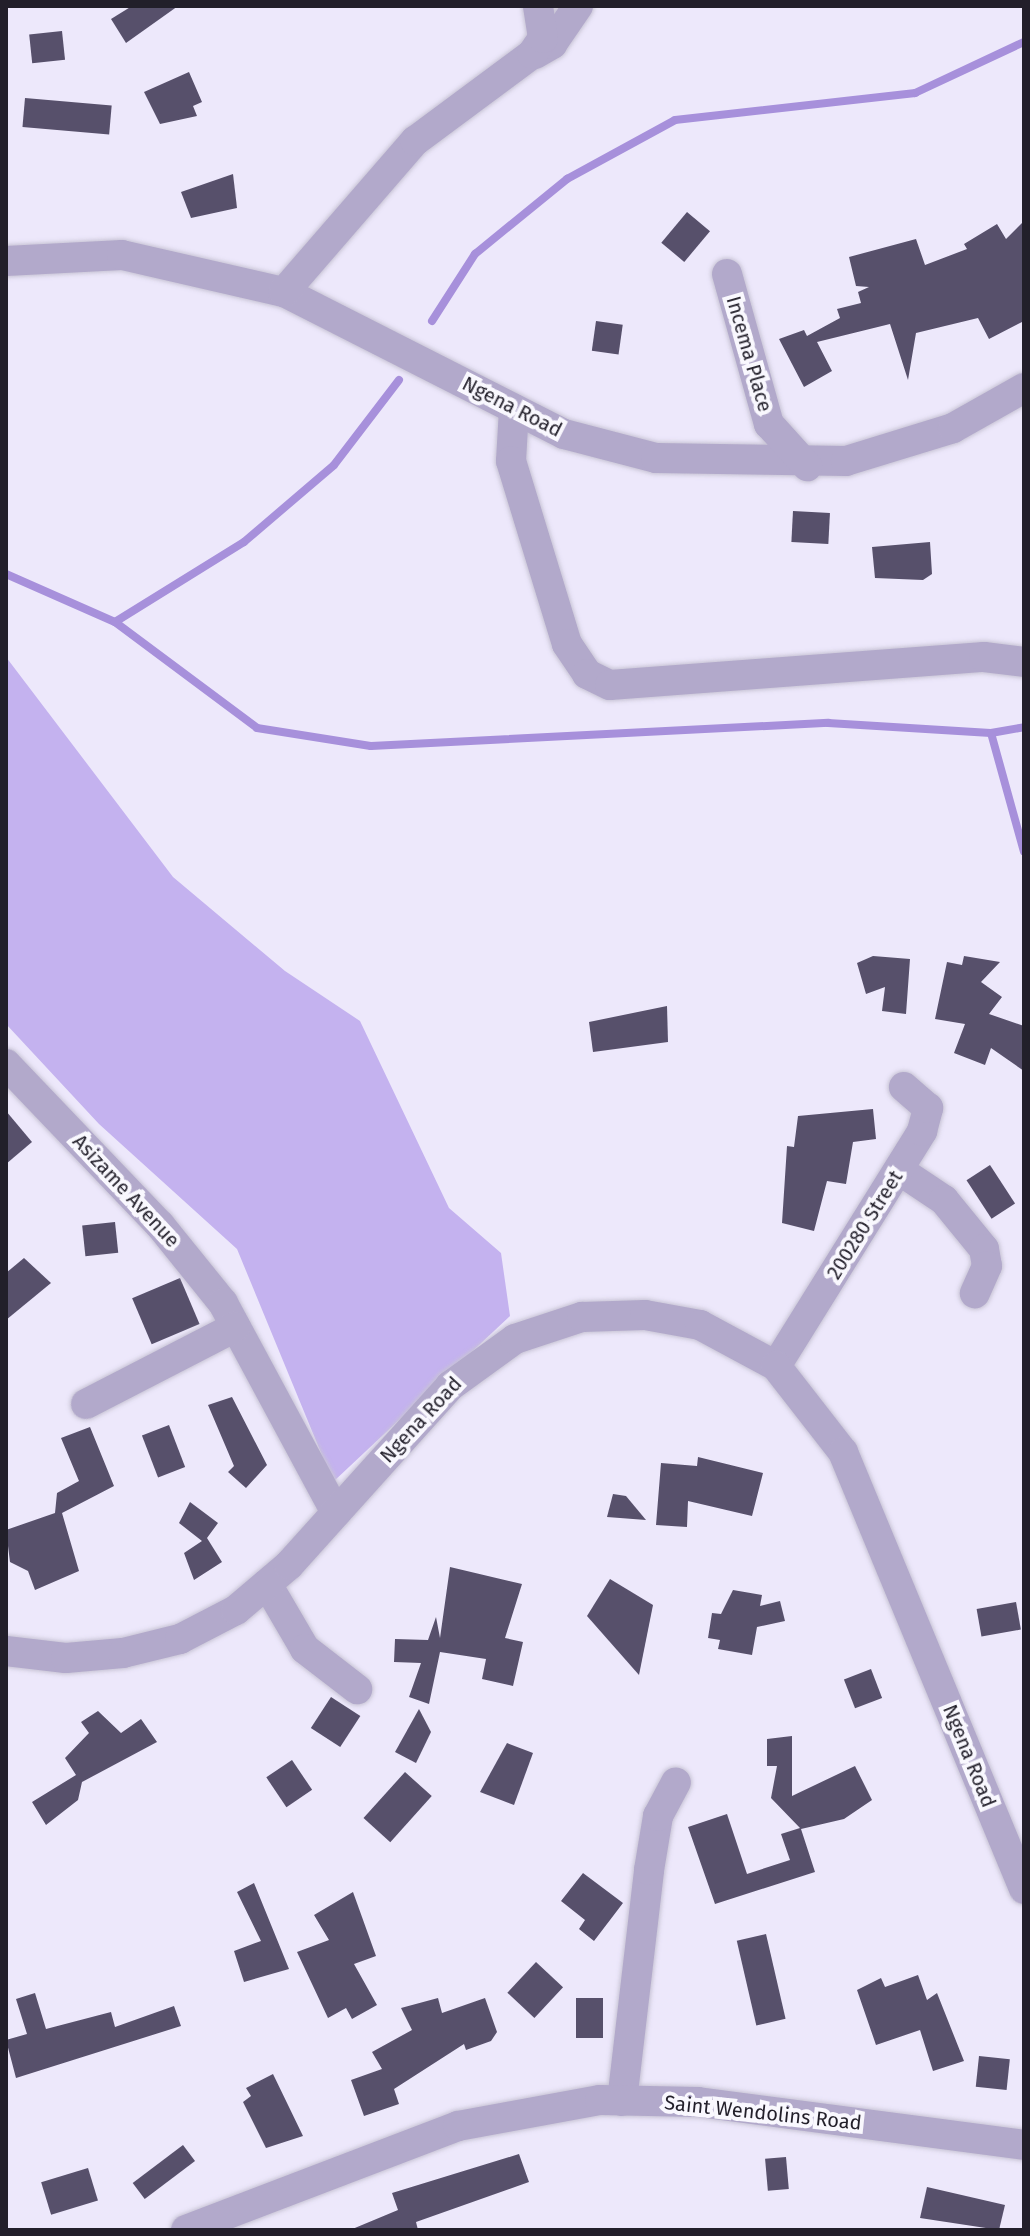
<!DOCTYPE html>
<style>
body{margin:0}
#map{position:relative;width:1030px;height:2236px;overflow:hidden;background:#ede8fb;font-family:"Fira Sans",sans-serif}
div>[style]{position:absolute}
.green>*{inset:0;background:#c4b2ef}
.stream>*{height:8px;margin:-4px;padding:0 4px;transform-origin:4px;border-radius:4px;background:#a790db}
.building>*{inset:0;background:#57506b;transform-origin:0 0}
.roads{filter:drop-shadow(0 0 2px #c8c4d5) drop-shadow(0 0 2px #c8c4d5)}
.minor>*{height:30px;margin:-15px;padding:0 15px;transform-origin:15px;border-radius:15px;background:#b2a9cb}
span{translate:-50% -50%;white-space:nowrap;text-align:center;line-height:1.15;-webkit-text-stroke:8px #f9f8fe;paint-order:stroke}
.street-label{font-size:20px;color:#221f2a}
.frame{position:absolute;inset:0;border:8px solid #221f2a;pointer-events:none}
</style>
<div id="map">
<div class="green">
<i style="clip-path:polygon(6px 657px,173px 877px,285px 971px,360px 1021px,449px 1208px,501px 1253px,510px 1316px,333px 1482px,237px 1249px,99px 1124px,6px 1024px)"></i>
</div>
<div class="stream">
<i style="left:432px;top:321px;width:80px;rotate:-57.3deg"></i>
<i style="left:475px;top:254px;width:119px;rotate:-39.2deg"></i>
<i style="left:567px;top:179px;width:123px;rotate:-28.6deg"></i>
<i style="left:675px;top:120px;width:242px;rotate:-6.4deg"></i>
<i style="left:915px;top:93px;width:120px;rotate:-25.1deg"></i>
<i style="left:6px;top:574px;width:119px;rotate:23.8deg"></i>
<i style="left:115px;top:622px;width:177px;rotate:36.7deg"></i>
<i style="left:257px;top:728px;width:115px;rotate:9deg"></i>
<i style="left:371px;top:746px;width:458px;rotate:-2.9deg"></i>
<i style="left:828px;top:723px;width:163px;rotate:3.5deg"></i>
<i style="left:991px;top:733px;width:34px;rotate:-10deg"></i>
<i style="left:115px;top:622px;width:152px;rotate:-31.8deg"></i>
<i style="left:244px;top:542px;width:118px;rotate:-40.5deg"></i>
<i style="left:334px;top:465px;width:107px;rotate:-52.6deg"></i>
<i style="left:991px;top:733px;width:123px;rotate:74.5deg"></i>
</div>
<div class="building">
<i style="clip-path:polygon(132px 6px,178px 6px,126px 43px,111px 19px)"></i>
<i style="left:62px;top:31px;width:29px;height:33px;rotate:84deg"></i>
<i style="clip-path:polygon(189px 72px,202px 102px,193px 106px,197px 116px,160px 124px,144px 92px)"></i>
<i style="left:25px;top:98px;width:87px;height:29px;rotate:5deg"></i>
<i style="clip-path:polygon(233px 174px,237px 208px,191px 218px,181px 192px)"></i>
<i style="left:687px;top:212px;width:30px;height:40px;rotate:40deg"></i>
<i style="clip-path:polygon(1024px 221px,1024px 321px,989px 339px,978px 318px,916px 333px,908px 380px,890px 324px,817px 342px,832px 371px,804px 387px,779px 339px,804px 330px,807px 336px,840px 318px,837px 309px,861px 303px,858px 292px,869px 287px,856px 286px,849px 257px,916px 239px,925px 265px,967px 249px,964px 244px,997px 224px,1006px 239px)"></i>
<i style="left:596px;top:321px;width:27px;height:30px;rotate:8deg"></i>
<i style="left:793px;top:511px;width:37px;height:31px;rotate:3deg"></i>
<i style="clip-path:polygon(930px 542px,932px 574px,923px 580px,875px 578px,872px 547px)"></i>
<i style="clip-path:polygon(873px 956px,910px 959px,906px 1014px,882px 1011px,885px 987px,866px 994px,857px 963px)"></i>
<i style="clip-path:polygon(964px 956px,1000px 962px,981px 982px,1002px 997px,989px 1014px,1024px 1026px,1024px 1071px,991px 1048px,985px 1065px,954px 1053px,965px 1024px,935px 1019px,947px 962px,962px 965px)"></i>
<i style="clip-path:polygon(667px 1006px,668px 1042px,593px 1052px,589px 1022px)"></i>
<i style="clip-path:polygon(873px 1109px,876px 1139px,853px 1142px,846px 1184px,827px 1181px,814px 1231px,782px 1223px,787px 1146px,794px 1147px,798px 1116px)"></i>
<i style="clip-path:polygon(6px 1111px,32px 1142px,6px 1164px)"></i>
<i style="left:990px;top:1165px;width:46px;height:28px;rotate:57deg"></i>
<i style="left:115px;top:1222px;width:31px;height:33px;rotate:84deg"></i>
<i style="clip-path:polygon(24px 1258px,51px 1283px,6px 1320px,6px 1273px)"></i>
<i style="left:180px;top:1278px;width:50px;height:52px;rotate:67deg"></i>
<i style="clip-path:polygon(232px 1397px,267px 1465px,246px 1488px,228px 1472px,234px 1466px,208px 1405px)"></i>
<i style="left:169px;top:1425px;width:45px;height:29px;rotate:69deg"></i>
<i style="clip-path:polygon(90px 1427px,114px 1486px,62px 1513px,79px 1571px,35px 1590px,28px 1571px,10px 1562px,6px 1530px,55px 1513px,57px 1493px,79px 1481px,61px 1438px)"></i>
<i style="clip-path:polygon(698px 1457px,763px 1473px,752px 1516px,688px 1501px,687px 1527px,656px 1525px,661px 1463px,697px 1466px)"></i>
<i style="clip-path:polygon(613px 1494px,626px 1496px,646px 1520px,607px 1517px)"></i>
<i style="clip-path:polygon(190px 1502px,218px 1523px,207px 1538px,222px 1562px,194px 1580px,184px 1553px,202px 1541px,179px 1523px)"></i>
<i style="clip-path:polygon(450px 1567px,522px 1584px,505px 1638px,523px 1642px,513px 1686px,482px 1679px,486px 1659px,440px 1652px,429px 1704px,409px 1697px,421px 1663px,394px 1662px,395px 1639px,428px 1640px,436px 1617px,440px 1638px)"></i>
<i style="clip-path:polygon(610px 1579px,653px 1605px,639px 1675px,587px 1616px)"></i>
<i style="clip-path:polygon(733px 1590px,762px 1595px,760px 1606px,780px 1601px,785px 1621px,757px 1627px,752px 1655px,718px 1649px,720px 1640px,708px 1638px,712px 1613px,721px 1614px)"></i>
<i style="left:1016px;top:1602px;width:28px;height:40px;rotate:80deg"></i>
<i style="left:871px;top:1669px;width:31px;height:29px;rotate:69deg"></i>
<i style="left:331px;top:1697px;width:35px;height:37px;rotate:33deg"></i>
<i style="clip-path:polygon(419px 1709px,431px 1732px,416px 1763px,395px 1752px)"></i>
<i style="clip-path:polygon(98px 1711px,121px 1733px,141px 1719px,157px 1742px,82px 1782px,78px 1800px,46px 1825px,32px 1802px,76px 1775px,65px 1758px,89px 1733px,81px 1722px)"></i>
<i style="clip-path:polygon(792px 1736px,792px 1796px,855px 1766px,872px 1800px,844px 1819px,801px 1829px,815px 1872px,715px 1904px,688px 1827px,727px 1814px,747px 1874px,790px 1860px,781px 1834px,800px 1828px,771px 1798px,777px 1766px,767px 1766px,767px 1739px)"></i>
<i style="clip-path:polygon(507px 1743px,533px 1753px,514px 1805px,480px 1792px)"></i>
<i style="left:292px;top:1760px;width:36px;height:31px;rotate:56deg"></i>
<i style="left:405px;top:1772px;width:36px;height:62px;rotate:42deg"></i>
<i style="clip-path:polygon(583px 1873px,623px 1903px,594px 1941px,579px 1929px,585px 1920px,561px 1901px)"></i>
<i style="clip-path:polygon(254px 1883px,289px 1969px,244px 1982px,234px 1951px,261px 1941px,237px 1892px)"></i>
<i style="clip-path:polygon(353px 1892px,376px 1956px,354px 1964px,377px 2005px,352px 2019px,346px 2008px,328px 2018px,297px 1952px,329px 1940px,314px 1915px)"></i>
<i style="left:766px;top:1934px;width:87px;height:30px;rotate:77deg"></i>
<i style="left:536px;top:1962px;width:37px;height:42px;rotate:43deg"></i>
<i style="clip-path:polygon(918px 1975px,927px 2000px,937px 1993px,964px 2061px,933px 2071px,920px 2030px,876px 2045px,857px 1990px,881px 1978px,885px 1987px)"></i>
<i style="clip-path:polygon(35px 1993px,46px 2029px,111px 2012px,115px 2027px,174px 2006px,181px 2026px,16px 2078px,6px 2040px,27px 2034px,16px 1999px)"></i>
<i style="clip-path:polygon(438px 1998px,442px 2013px,485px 1998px,497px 2032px,491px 2041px,466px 2050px,464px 2044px,394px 2089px,399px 2104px,364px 2116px,351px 2080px,382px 2069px,372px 2052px,412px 2030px,401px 2008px)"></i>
<i style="left:576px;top:1998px;width:27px;height:40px"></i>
<i style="left:979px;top:2056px;width:31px;height:31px;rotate:6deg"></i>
<i style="clip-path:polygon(273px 2074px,303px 2136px,266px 2148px,243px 2102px,251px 2096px,246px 2088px)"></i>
<i style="left:183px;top:2145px;width:20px;height:63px;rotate:53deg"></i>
<i style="clip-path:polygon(519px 2154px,529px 2182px,416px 2222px,418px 2230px,350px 2230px,398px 2210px,392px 2193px)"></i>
<i style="left:786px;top:2157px;width:32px;height:21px;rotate:85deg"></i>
<i style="left:88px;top:2168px;width:34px;height:49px;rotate:73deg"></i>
<i style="clip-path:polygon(927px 2187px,1005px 2205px,999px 2230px,920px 2218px)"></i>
</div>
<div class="roads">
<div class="minor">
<i style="left:535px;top:54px;width:20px;rotate:-30deg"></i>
<i style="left:552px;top:44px;width:46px;rotate:-55.6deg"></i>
<i style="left:6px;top:261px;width:116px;rotate:-3deg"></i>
<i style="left:122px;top:255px;width:166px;rotate:12.9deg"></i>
<i style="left:284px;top:292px;width:314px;rotate:26.9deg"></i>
<i style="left:564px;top:434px;width:95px;rotate:14.6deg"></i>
<i style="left:656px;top:458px;width:190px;rotate:0.9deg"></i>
<i style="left:846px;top:461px;width:112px;rotate:-17.1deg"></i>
<i style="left:953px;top:428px;width:81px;rotate:-29.4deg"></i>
<i style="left:727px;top:274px;width:156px;rotate:74.4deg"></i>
<i style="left:769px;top:424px;width:57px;rotate:47.9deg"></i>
<i style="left:284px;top:292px;width:200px;rotate:-49.1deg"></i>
<i style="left:415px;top:141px;width:146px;rotate:-36.6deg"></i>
<i style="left:532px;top:54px;width:19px;rotate:-55deg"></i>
<i style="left:543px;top:38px;width:32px;rotate:-99deg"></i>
<i style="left:514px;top:409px;width:52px;rotate:93.3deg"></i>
<i style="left:511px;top:461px;width:191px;rotate:73deg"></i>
<i style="left:567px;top:644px;width:36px;rotate:56deg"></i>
<i style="left:587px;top:674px;width:25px;rotate:26deg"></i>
<i style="left:610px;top:685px;width:375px;rotate:-4.3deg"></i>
<i style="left:984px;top:657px;width:40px;rotate:7.1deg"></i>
<i style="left:6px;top:1064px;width:223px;rotate:46.3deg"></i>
<i style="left:160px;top:1225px;width:100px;rotate:51.1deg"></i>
<i style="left:223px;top:1303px;width:238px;rotate:61.7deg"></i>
<i style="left:899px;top:1170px;width:54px;rotate:33.7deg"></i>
<i style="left:944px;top:1200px;width:63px;rotate:50.8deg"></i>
<i style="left:984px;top:1249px;width:17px;rotate:80deg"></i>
<i style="left:987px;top:1266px;width:30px;rotate:114deg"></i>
<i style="left:776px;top:1366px;width:277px;rotate:-58.1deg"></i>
<i style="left:922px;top:1131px;width:24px;rotate:-75deg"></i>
<i style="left:928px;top:1108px;width:32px;rotate:-139deg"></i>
<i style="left:86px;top:1404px;width:168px;rotate:-27.3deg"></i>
<i style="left:267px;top:1584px;width:75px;rotate:59.7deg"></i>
<i style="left:305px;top:1649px;width:66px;rotate:37.6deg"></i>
<i style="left:6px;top:1651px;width:60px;rotate:6.7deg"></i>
<i style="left:66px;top:1658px;width:57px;rotate:-5deg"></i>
<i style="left:123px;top:1653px;width:59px;rotate:-13.8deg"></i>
<i style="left:180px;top:1639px;width:63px;rotate:-27.4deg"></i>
<i style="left:236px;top:1610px;width:70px;rotate:-40.3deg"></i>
<i style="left:289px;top:1565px;width:241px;rotate:-48deg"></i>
<i style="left:450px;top:1386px;width:80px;rotate:-35.9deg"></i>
<i style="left:515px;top:1339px;width:71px;rotate:-18.2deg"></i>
<i style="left:582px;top:1317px;width:63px;rotate:-1.8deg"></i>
<i style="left:645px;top:1315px;width:56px;rotate:10.3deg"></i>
<i style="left:700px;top:1325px;width:86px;rotate:28.3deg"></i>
<i style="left:776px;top:1366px;width:109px;rotate:52.1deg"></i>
<i style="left:843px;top:1452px;width:473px;rotate:67.5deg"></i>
<i style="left:622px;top:2101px;width:233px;rotate:-83.3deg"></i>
<i style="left:649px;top:1870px;width:55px;rotate:-80.5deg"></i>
<i style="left:658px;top:1816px;width:38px;rotate:-62deg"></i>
<i style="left:186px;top:2230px;width:291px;rotate:-20.9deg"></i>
<i style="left:458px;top:2126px;width:144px;rotate:-10.4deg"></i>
<i style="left:600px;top:2100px;width:98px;rotate:1.2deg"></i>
<i style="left:698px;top:2102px;width:329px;rotate:7.5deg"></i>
</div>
</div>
<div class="street-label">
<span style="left:749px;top:354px;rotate:74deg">Incema Place</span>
<span style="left:512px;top:407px;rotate:27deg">Ngena Road</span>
<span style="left:126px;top:1191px;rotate:47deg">Asizame Avenue</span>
<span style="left:865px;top:1225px;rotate:-58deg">200280 Street</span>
<span style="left:421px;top:1420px;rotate:-47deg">Ngena Road</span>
<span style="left:969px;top:1756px;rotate:68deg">Ngena Road</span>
<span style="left:763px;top:2113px;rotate:6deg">Saint Wendolins Road</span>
</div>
<div class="frame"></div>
</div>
